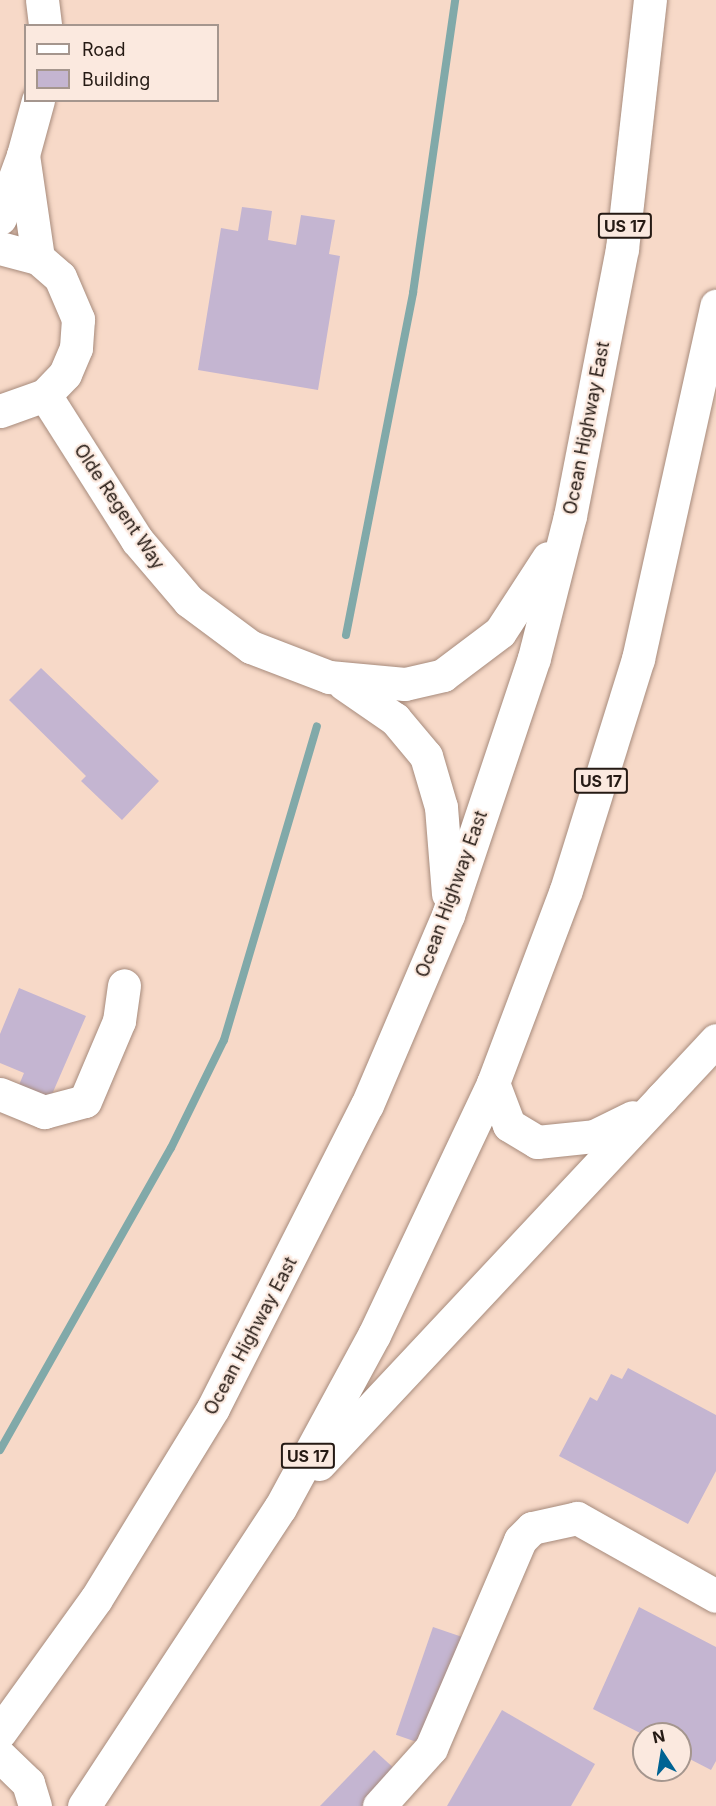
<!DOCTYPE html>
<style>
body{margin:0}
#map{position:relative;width:716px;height:1806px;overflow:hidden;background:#f7d9c8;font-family:Inter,sans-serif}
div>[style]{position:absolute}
.stream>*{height:8px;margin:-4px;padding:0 4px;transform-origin:4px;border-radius:4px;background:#81a9a9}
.building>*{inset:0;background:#c4b5d1;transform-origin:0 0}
.roads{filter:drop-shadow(0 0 2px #a78b7c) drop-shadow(0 0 2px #a78b7c)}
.minor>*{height:33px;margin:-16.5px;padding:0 16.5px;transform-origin:16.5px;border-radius:16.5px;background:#fff}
.highway>*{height:33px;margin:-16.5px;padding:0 16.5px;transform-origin:16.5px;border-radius:16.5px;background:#fff}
span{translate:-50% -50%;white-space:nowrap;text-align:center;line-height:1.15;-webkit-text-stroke:4.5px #fbe9df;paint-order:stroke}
.shield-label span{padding:2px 4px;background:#fbe9df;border:2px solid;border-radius:4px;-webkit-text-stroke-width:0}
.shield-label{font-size:16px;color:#251a14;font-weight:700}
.street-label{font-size:18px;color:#251a14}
.legend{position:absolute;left:24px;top:24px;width:195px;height:78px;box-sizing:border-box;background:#fbe9df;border:2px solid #a5968e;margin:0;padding:8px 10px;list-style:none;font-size:18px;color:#251a14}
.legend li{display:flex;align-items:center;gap:12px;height:30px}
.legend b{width:30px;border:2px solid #a5968e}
.north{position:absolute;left:632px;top:1722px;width:60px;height:60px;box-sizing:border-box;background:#fbe9df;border:2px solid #a5968e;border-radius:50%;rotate:348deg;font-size:16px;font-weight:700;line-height:24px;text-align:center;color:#251a14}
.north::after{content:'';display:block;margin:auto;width:21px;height:27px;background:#006393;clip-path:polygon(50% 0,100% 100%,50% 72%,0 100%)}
</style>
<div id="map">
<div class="stream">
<i style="left:346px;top:635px;width:349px;rotate:-78.9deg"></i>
<i style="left:413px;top:293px;width:296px;rotate:-81.8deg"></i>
<i style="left:0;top:1450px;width:347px;rotate:-60.5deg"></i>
<i style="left:171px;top:1148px;width:120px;rotate:-63.9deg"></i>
<i style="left:224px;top:1040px;width:327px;rotate:-73.5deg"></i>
</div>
<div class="building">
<i style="clip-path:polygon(242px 207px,272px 211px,268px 240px,296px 245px,301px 215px,335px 220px,329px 254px,340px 256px,318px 390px,198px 370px,221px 228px,238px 231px)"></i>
<i style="clip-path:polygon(41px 668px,159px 781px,122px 820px,81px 781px,86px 776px,9px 700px)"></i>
<i style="clip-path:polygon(19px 988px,86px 1016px,40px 1122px,9px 1109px,24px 1073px,0 1063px,0 1034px)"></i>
<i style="clip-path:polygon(628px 1368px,716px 1415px,716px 1471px,688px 1524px,559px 1456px,590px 1397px,597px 1401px,611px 1374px,622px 1379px)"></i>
<i style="clip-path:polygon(639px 1607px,716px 1647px,716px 1761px,711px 1770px,680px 1754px,680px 1734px,644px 1735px,593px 1709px)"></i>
<i style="left:433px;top:1627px;width:31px;height:114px;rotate:19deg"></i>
<i style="clip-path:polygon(502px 1710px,595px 1764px,571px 1806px,447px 1806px)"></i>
<i style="clip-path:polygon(374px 1750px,397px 1771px,363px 1806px,320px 1806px)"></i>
</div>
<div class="roads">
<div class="minor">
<i style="left:42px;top:0;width:26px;rotate:83deg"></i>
<i style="left:23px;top:155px;width:57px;rotate:-74.7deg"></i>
<i style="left:0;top:218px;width:67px;rotate:-69.9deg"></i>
<i style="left:23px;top:155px;width:104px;rotate:81.7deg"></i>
<i style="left:0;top:248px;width:39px;rotate:15deg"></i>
<i style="left:38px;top:258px;width:29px;rotate:41deg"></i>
<i style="left:60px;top:277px;width:46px;rotate:66.8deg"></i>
<i style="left:78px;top:319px;width:29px;rotate:94deg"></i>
<i style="left:76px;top:348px;width:28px;rotate:113deg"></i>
<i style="left:65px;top:374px;width:29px;rotate:134deg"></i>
<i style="left:45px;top:395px;width:48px;rotate:160.4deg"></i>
<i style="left:45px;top:395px;width:172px;rotate:57.6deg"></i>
<i style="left:137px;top:540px;width:80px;rotate:49.6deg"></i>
<i style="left:189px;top:601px;width:77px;rotate:36.6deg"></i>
<i style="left:251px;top:647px;width:84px;rotate:21deg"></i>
<i style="left:0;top:1094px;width:48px;rotate:22.2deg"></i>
<i style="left:44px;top:1112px;width:42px;rotate:-15deg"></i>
<i style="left:85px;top:1101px;width:87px;rotate:-67deg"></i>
<i style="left:119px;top:1021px;width:36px;rotate:-82deg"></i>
<i style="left:662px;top:1098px;width:79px;rotate:-47deg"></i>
<i style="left:379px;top:1806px;width:78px;rotate:-48.1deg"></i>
<i style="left:431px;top:1748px;width:226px;rotate:-66.8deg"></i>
<i style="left:520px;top:1540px;width:17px;rotate:-45deg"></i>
<i style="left:532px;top:1528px;width:46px;rotate:-12.5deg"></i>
<i style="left:577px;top:1518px;width:159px;rotate:29.3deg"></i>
</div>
<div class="highway">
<i style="left:329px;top:677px;width:76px;rotate:5.3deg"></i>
<i style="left:405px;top:684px;width:39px;rotate:-13deg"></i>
<i style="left:443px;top:675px;width:71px;rotate:-37deg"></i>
<i style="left:500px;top:632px;width:88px;rotate:-57deg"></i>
<i style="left:344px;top:684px;width:62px;rotate:34.5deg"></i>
<i style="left:395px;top:719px;width:48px;rotate:50deg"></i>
<i style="left:426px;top:756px;width:53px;rotate:73.6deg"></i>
<i style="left:441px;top:807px;width:87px;rotate:85.4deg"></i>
<i style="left:493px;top:1083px;width:45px;rotate:69.1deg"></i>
<i style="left:509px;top:1125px;width:33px;rotate:31deg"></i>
<i style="left:537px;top:1142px;width:57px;rotate:-6deg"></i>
<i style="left:594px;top:1136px;width:43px;rotate:-26deg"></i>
<i style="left:319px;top:1464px;width:502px;rotate:-46.86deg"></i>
<i style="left:0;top:1732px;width:164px;rotate:-54.2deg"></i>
<i style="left:96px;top:1599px;width:224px;rotate:-58.5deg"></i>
<i style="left:213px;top:1408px;width:340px;rotate:-63.1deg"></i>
<i style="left:367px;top:1105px;width:207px;rotate:-66.9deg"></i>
<i style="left:448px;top:915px;width:271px;rotate:-71.5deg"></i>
<i style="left:534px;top:658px;width:146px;rotate:-75.8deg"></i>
<i style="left:570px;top:516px;width:272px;rotate:-79deg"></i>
<i style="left:622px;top:249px;width:251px;rotate:-83.6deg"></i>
<i style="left:0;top:1756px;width:39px;rotate:44deg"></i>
<i style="left:28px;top:1783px;width:24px;rotate:73deg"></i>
<i style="left:84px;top:1806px;width:357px;rotate:-56.7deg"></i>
<i style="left:280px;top:1508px;width:197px;rotate:-61.5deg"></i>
<i style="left:374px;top:1335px;width:279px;rotate:-64.7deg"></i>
<i style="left:493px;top:1083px;width:206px;rotate:-69.3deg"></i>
<i style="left:566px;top:890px;width:242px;rotate:-72.7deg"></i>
<i style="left:638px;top:659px;width:362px;rotate:-77.5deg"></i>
</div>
</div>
<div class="shield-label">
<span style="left:625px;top:226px">US 17</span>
<span style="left:601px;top:781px">US 17</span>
<span style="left:308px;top:1456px">US 17</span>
</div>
<div class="street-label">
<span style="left:587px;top:428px;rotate:-79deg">Ocean Highway East</span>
<span style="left:119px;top:507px;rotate:56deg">Olde Regent Way</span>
<span style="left:452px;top:894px;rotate:-70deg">Ocean Highway East</span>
<span style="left:251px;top:1336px;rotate:-62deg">Ocean Highway East</span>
</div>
<ul class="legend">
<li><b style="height:8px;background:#fff"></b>Road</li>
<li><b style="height:16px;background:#c4b5d1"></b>Building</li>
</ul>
<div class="north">N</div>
</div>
